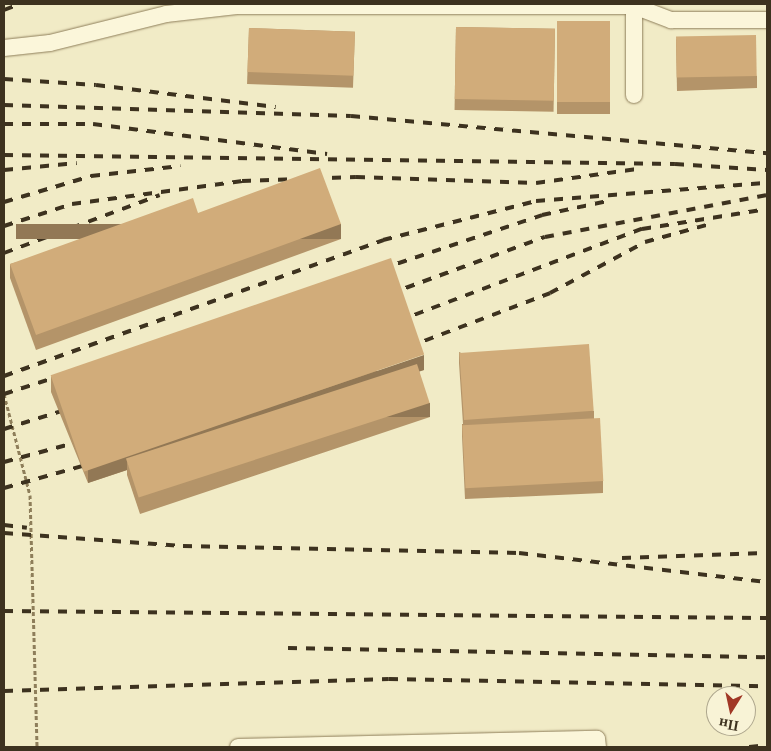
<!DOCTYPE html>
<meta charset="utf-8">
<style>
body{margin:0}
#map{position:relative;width:771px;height:751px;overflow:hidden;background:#f1ebc6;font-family:"PT Serif",serif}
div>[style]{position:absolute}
.path>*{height:3px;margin-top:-1.5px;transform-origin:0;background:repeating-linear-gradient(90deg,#8e7e5a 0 4px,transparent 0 6.5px)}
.roads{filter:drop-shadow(0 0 1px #8e7e5a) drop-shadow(0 0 1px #8e7e5a)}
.service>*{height:16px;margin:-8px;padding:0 8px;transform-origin:8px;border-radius:8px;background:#fbf6da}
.rail>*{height:4px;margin-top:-2px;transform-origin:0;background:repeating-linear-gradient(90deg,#3d321f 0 9px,transparent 0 18px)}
.wall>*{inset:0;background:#b49469;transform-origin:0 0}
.shaded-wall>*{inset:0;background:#927855;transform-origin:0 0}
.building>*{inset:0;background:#d1ac7a;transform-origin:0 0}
span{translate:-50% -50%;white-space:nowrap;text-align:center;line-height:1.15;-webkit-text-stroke:4px #f8f3d6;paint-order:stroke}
.frame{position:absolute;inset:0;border:5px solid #3d321f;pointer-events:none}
.north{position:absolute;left:706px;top:686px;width:50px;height:50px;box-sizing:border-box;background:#f8f3d6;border:1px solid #ada68d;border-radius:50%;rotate:190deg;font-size:14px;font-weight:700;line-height:20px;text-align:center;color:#3d321f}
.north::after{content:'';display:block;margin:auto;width:18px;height:22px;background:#a13826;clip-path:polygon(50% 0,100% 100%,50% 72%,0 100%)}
</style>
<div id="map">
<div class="path">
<i style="left:4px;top:394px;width:104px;rotate:75.6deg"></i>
<i style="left:30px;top:495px;width:252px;rotate:88.4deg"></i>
</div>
<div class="roads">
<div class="service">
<i style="left:4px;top:48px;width:46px;rotate:-6.2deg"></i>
<i style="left:50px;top:43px;width:120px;rotate:-14deg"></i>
<i style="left:166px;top:14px;width:71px;rotate:-6.4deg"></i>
<i style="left:237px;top:6px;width:397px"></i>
<i style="left:634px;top:6px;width:40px;rotate:21deg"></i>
<i style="left:671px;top:20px;width:96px"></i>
<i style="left:634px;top:95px;width:91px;rotate:-90deg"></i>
<i style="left:238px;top:747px;width:359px;rotate:-1.3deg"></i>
<i style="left:597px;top:739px;width:8px;rotate:83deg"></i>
</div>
</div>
<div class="rail">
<i style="left:4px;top:10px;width:17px;rotate:-21deg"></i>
<i style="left:4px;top:79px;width:92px;rotate:3.7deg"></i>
<i style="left:96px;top:85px;width:181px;rotate:7deg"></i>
<i style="left:4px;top:105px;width:347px;rotate:1.8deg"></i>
<i style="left:351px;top:116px;width:418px;rotate:5.1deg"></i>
<i style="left:4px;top:124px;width:89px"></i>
<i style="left:93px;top:124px;width:236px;rotate:7.3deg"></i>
<i style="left:4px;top:155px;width:671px;rotate:0.77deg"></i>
<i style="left:675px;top:164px;width:92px;rotate:3.7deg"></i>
<i style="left:4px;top:170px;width:73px;rotate:-5.5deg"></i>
<i style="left:4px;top:202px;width:91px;rotate:-16.6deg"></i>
<i style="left:91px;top:176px;width:90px;rotate:-6.4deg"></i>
<i style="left:4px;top:226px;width:71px;rotate:-17.9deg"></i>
<i style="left:72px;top:204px;width:172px;rotate:-7.7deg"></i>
<i style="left:242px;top:181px;width:114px;rotate:-2deg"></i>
<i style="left:356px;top:177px;width:180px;rotate:1.9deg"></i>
<i style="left:536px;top:183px;width:102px;rotate:-7.9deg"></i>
<i style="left:4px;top:253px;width:166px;rotate:-20.4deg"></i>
<i style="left:381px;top:269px;width:170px;rotate:-18.5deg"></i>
<i style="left:542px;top:215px;width:67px;rotate:-12deg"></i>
<i style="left:389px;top:294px;width:166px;rotate:-20.1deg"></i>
<i style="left:545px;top:237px;width:226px;rotate:-10.7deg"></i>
<i style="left:398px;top:321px;width:261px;rotate:-20.7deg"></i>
<i style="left:642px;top:229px;width:127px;rotate:-9.1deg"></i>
<i style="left:408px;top:347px;width:152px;rotate:-20.8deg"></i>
<i style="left:550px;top:293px;width:108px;rotate:-28.2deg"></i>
<i style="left:645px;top:242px;width:67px;rotate:-15.5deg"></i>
<i style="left:4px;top:376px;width:403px;rotate:-19.7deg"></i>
<i style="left:383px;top:240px;width:158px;rotate:-14.3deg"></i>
<i style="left:536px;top:201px;width:232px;rotate:-4.5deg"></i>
<i style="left:4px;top:394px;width:62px;rotate:-17.9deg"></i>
<i style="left:4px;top:429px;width:70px;rotate:-17.4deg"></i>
<i style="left:4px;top:462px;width:84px;rotate:-15.2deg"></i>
<i style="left:4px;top:488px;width:92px;rotate:-15.7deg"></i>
<i style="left:4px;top:525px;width:23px;rotate:7deg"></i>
<i style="left:4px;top:533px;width:179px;rotate:4.2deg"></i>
<i style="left:183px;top:546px;width:336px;rotate:1.2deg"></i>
<i style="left:519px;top:553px;width:250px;rotate:6.7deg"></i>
<i style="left:622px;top:558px;width:145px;rotate:-2deg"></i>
<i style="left:4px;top:611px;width:763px;rotate:0.53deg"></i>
<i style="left:288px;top:648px;width:479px;rotate:1.1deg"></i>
<i style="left:4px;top:691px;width:385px;rotate:-1.8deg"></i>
<i style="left:389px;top:679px;width:378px;rotate:1.1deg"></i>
<i style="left:749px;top:747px;width:18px;rotate:-6deg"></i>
</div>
<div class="wall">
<i style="left:557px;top:21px;width:53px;height:93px"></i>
<i style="left:456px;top:27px;width:99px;height:83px;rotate:1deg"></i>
<i style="left:249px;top:28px;width:106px;height:56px;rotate:2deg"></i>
<i style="clip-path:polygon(676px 39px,757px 76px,757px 88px,677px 91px)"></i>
<i style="clip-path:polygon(198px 213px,341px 239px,36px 350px,10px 278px,10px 264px)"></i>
<i style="clip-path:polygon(459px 352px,594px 411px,594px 418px,603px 481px,603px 493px,465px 499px,462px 436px,462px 424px,463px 424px,459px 363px)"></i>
<i style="clip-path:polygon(424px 370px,419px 371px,430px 417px,140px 514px,127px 475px,127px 470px,88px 483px,51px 392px,51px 377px)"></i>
</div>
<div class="shaded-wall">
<i style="left:341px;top:224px;width:15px;height:325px;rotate:90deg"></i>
<i style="clip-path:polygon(424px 355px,424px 370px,130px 469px,127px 461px,127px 470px,88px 483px,88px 469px)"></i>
<i style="left:430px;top:403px;width:14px;height:305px;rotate:90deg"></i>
</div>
<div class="building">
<i style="left:557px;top:21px;width:53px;height:81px"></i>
<i style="left:456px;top:27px;width:99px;height:72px;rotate:1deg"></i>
<i style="left:249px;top:28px;width:106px;height:44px;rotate:2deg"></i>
<i style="left:756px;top:35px;width:41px;height:80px;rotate:89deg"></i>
<i style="clip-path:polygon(320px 168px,341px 224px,36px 335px,10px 264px,193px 198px,198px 213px)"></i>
<i style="left:391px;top:258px;width:102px;height:360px;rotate:71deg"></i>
<i style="left:589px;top:344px;width:67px;height:130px;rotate:86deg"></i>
<i style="left:417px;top:364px;width:41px;height:306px;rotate:72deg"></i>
<i style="left:600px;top:418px;width:63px;height:138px;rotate:87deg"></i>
</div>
<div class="frame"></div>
<div class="north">Пн</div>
</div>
